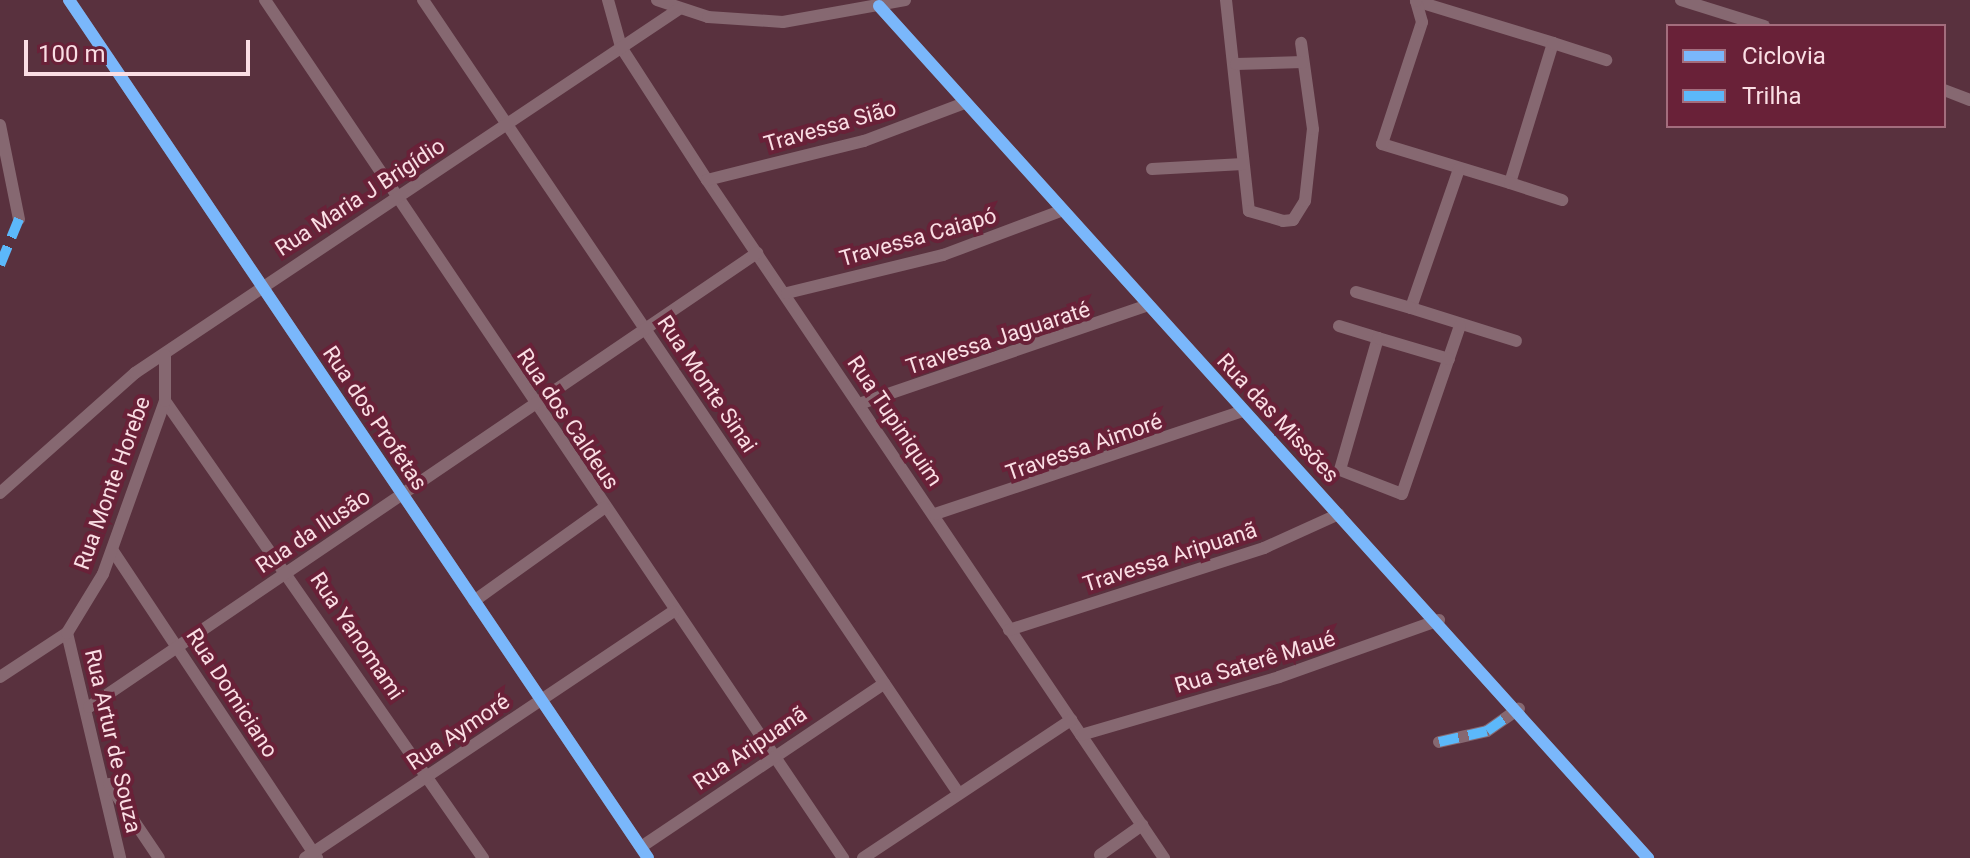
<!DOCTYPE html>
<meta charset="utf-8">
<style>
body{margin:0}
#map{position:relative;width:1970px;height:858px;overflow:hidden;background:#59313e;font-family:Roboto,sans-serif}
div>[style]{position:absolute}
.street>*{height:12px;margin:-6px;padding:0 6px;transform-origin:6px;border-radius:6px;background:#866871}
.quiet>*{height:10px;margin-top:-5px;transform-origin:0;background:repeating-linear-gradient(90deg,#5cb8fa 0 20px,transparent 0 30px)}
.cycleway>*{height:12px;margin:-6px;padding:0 6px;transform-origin:6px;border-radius:6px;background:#7ab7fb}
span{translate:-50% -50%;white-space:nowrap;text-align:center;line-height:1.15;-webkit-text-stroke:8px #692138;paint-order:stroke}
.street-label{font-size:22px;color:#fadee4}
.legend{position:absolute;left:1666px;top:24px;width:280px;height:104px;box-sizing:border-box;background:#692138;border:2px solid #a36d7d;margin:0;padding:10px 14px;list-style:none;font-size:24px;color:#fadee4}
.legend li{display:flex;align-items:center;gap:16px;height:40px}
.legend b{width:40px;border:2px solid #a36d7d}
.scale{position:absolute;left:24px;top:40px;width:226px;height:36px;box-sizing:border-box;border:4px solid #fadee4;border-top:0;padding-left:10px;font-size:24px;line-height:28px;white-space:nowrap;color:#fadee4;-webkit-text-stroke:6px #692138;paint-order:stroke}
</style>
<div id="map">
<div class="street">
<i style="left:69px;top:0;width:1035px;rotate:55.99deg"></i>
<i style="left:265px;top:0;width:1035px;rotate:56.03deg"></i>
<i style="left:423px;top:0;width:954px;rotate:55.98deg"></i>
<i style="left:608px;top:0;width:49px;rotate:74.5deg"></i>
<i style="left:621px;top:47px;width:158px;rotate:57.1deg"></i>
<i style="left:707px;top:180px;width:818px;rotate:56.02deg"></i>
<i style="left:657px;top:0;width:54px;rotate:18.4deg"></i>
<i style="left:708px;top:17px;width:75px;rotate:3.8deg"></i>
<i style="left:783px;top:22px;width:124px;rotate:-10.2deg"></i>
<i style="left:1226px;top:0;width:212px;rotate:83.8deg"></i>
<i style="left:1249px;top:211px;width:35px;rotate:16deg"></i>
<i style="left:1283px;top:221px;width:10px;rotate:-6deg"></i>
<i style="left:1293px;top:220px;width:22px;rotate:-58deg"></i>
<i style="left:1305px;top:201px;width:72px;rotate:-83.7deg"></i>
<i style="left:1313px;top:129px;width:87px;rotate:-97.9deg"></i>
<i style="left:1681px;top:0;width:87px;rotate:17.4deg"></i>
<i style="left:1416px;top:1px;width:143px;rotate:17deg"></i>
<i style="left:1553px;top:43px;width:146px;rotate:107.1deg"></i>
<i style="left:1510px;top:183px;width:134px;rotate:-163.1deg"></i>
<i style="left:1382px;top:144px;width:128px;rotate:-71.8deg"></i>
<i style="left:1422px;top:22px;width:22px;rotate:-106deg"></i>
<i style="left:1416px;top:1px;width:1px;rotate:-90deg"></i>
<i style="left:879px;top:6px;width:1148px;rotate:47.93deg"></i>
<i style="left:1553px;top:43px;width:56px;rotate:17.8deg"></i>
<i style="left:1236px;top:64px;width:67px;rotate:-1.7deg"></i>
<i style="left:1944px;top:90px;width:28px;rotate:21deg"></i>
<i style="left:0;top:125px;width:96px;rotate:78.6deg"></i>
<i style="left:1152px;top:169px;width:91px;rotate:-3.1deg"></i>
<i style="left:1459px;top:169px;width:147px;rotate:109.1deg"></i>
<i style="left:1411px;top:308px;width:110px;rotate:17.4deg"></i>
<i style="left:707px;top:180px;width:162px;rotate:-14deg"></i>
<i style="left:864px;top:141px;width:105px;rotate:-20.7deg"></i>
<i style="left:1510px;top:183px;width:55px;rotate:18.1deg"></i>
<i style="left:1356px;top:292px;width:57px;rotate:16.2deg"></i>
<i style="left:787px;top:293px;width:161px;rotate:-13.7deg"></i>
<i style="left:943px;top:255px;width:123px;rotate:-20.5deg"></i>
<i style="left:1339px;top:326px;width:41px;rotate:17.1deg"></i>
<i style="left:1378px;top:338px;width:137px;rotate:106.1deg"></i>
<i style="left:1340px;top:470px;width:66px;rotate:21.2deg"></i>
<i style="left:1402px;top:494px;width:178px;rotate:-71deg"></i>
<i style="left:1378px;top:338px;width:74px;rotate:16.5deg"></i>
<i style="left:165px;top:401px;width:557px;rotate:55.17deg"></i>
<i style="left:859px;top:404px;width:305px;rotate:-18.9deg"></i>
<i style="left:0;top:493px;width:181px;rotate:-41.6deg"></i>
<i style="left:135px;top:373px;width:655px;rotate:-33.79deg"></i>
<i style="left:935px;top:514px;width:325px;rotate:-18.5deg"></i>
<i style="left:113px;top:551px;width:369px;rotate:56.4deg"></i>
<i style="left:474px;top:601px;width:160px;rotate:-35.6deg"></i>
<i style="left:1009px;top:630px;width:268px;rotate:-17.8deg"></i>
<i style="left:1264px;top:548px;width:82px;rotate:-24.4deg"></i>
<i style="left:67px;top:633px;width:231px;rotate:76.7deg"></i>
<i style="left:0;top:677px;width:80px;rotate:-33.3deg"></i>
<i style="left:67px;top:633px;width:69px;rotate:-58.6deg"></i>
<i style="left:103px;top:574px;width:184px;rotate:-70.3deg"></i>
<i style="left:165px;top:401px;width:46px;rotate:-90deg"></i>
<i style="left:89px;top:707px;width:808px;rotate:-34.2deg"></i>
<i style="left:1081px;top:735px;width:206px;rotate:-16.3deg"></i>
<i style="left:1279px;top:677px;width:170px;rotate:-19.6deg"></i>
<i style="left:1439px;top:742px;width:49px;rotate:-12.9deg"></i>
<i style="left:1487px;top:731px;width:39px;rotate:-35deg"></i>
<i style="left:109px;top:784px;width:89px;rotate:56deg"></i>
<i style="left:641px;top:847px;width:293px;rotate:-33.9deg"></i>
<i style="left:1100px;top:855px;width:52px;rotate:-35.5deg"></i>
<i style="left:305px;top:858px;width:443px;rotate:-33.8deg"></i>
<i style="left:863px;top:858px;width:250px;rotate:-33.6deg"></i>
</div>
<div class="quiet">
<i style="left:0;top:265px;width:50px;rotate:-67.6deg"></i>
<i style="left:1439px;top:742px;width:49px;rotate:-12.9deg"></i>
<i style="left:1487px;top:731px;width:39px;rotate:-35deg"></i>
</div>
<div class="cycleway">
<i style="left:69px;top:0;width:1035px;rotate:55.99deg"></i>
<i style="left:879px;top:6px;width:1148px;rotate:47.93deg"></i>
</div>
<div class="street-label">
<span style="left:830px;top:126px;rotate:-16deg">Travessa Sião</span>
<span style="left:360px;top:197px;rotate:-33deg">Rua Maria J Brigídio</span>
<span style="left:918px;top:237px;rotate:-16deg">Travessa Caiapó</span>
<span style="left:998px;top:338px;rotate:-18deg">Travessa Jaguaraté</span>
<span style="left:707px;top:384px;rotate:56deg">Rua Monte Sinai</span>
<span style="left:375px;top:418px;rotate:56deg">Rua dos Profetas</span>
<span style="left:1278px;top:418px;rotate:47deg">Rua das Missões</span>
<span style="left:568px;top:419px;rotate:56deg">Rua dos Caldeus</span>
<span style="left:895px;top:421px;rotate:56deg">Rua Tupiniquim</span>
<span style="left:1084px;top:447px;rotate:-19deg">Travessa Aimoré</span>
<span style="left:112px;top:483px;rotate:-70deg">Rua Monte Horebe</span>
<span style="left:313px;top:531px;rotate:-34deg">Rua da Ilusão</span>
<span style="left:1170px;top:557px;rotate:-18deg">Travessa Aripuanã</span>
<span style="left:357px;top:636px;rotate:56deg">Rua Yanomami</span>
<span style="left:1255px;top:662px;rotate:-17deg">Rua Saterê Maué</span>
<span style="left:232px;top:693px;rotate:57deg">Rua Domiciano</span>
<span style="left:458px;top:732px;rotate:-34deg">Rua Aymoré</span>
<span style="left:113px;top:741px;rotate:77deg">Rua Artur de Souza</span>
<span style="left:750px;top:748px;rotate:-34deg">Rua Aripuanã</span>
</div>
<ul class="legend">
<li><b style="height:10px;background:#7ab7fb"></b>Ciclovia</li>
<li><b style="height:10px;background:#5cb8fa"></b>Trilha</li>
</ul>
<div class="scale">100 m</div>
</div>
